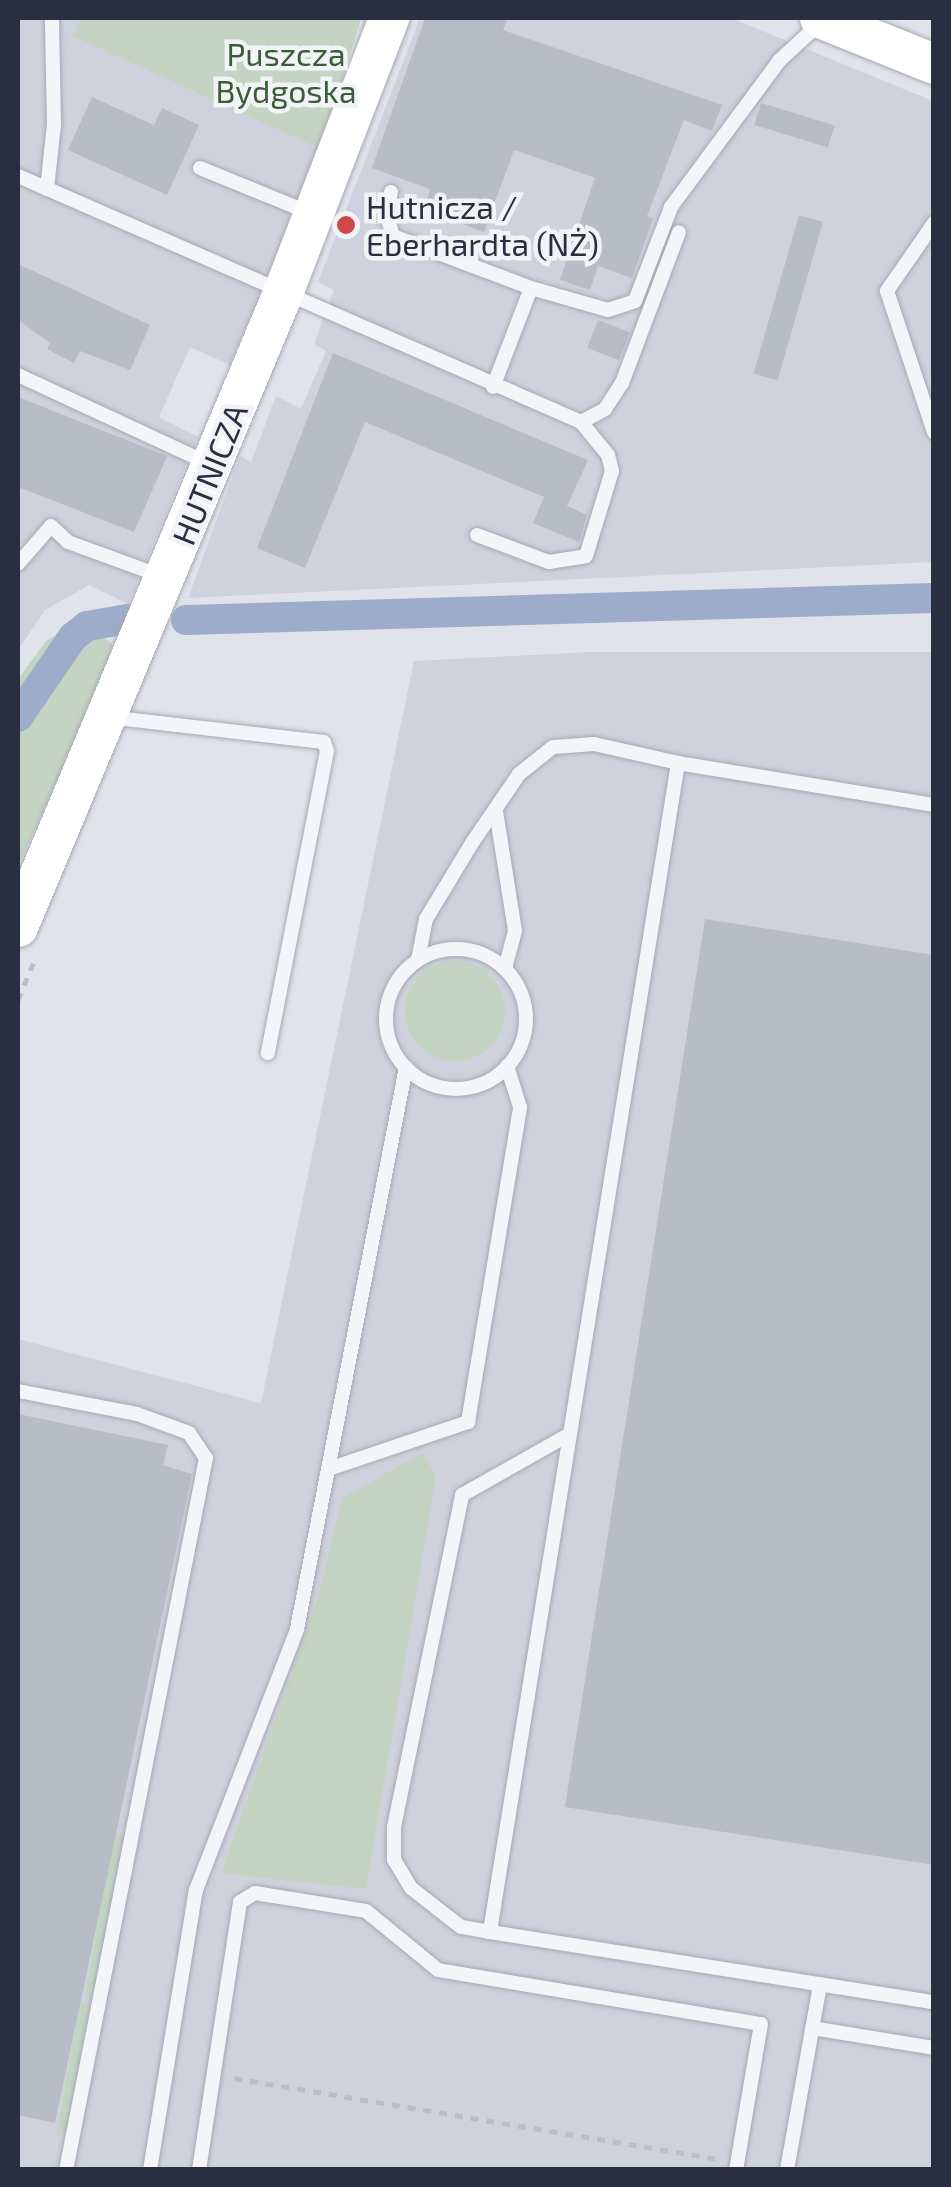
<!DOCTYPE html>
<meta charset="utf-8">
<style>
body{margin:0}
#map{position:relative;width:951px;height:2187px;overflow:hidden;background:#e1e3ea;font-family:"Exo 2",sans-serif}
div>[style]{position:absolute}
.built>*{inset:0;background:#cfd2dc}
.green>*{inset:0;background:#c4d4c2;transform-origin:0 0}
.round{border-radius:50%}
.canal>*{height:30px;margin:-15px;padding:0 15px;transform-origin:15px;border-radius:15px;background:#9cacca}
.building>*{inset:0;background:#b8bcc7;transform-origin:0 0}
.path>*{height:5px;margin-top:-2.5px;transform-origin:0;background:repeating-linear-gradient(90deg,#bbbec5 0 8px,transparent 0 16px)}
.roads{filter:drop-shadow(0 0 2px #a6a9b4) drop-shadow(0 0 2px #a6a9b4)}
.lane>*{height:14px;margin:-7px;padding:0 7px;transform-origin:7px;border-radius:7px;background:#f4f5f8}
.lane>.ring{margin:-7px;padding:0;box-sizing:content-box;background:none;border:14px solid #f4f5f8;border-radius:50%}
.secondary>*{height:40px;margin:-20px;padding:0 20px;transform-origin:20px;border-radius:20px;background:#fff}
.dots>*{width:28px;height:28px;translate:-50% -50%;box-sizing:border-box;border:5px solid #f1f3f7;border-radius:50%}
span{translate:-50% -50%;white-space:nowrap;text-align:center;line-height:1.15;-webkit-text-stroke:9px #f1f3f7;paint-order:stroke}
.park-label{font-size:32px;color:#395d37}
.poi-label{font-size:32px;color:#292f41}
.left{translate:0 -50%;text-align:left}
.street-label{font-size:32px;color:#292f41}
.frame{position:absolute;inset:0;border:20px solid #292f41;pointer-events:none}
</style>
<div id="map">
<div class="built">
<i style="clip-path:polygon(18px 18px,361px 18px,321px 149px,230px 365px,190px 347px,159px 417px,198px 437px,128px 604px,89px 585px,45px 610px,18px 650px)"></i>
<i style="clip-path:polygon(420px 18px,731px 18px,933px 101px,933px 562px,188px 598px,240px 456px,251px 462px,276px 396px,301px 409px,326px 351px,314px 344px,334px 290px,318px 282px)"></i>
<i style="clip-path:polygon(589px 652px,933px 652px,933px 2169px,18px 2169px,18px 1339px,261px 1403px,414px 661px)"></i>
</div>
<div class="green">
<i style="clip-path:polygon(81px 18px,361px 18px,321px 149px,73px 36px)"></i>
<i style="clip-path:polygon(82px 619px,113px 645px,100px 689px,18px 866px,18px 679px,46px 641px)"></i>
<i class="round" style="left:405px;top:961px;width:100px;height:100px"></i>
<i style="clip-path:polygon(423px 1453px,436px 1477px,366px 1889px,221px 1873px,318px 1598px,342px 1498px)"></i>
<i style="left:114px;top:1833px;width:11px;height:165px;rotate:10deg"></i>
<i style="left:80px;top:2002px;width:11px;height:134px;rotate:10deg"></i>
</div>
<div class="canal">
<i style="left:186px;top:620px;width:748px;rotate:-1.68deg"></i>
<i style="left:18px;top:717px;width:97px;rotate:-55.5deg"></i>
<i style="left:73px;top:637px;width:18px;rotate:-38deg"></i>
<i style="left:87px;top:626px;width:41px;rotate:-9.9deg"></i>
</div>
<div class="building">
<i style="clip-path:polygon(425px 18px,508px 18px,503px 30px,722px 105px,712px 131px,684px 120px,647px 216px,653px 218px,632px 278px,598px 266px,590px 290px,560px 280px,595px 178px,590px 176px,514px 150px,484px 232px,424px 210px,430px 189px,372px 168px)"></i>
<i style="clip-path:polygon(92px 97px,154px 125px,162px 108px,199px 125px,167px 195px,68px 150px)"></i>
<i style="left:761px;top:103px;width:77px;height:23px;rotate:17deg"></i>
<i style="left:799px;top:215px;width:25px;height:165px;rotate:16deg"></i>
<i style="clip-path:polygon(18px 264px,150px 325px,130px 370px,80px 351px,74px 363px,47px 349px,50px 343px,18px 320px)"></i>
<i style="left:598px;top:320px;width:34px;height:30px;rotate:21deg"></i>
<i style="clip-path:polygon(333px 353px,588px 460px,567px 506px,587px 515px,579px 542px,533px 523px,544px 497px,365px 422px,305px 568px,257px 548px)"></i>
<i style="clip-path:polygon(18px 397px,167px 456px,134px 532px,18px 487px)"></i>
<i style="clip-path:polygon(705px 919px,934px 955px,934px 1865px,565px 1807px)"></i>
<i style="clip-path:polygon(18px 1414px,168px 1445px,163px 1465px,192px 1474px,55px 2123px,18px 2115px)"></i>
</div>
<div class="path">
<i style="left:18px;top:1000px;width:47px;rotate:-67.3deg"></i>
<i style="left:234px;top:2078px;width:490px;rotate:9.5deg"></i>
</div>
<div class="roads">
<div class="lane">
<i style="left:200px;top:168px;width:119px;rotate:22.2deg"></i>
<i style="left:18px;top:176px;width:614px;rotate:23.6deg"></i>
<i style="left:581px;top:422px;width:27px;rotate:-28deg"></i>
<i style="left:605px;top:409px;width:31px;rotate:-57deg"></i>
<i style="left:622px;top:383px;width:161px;rotate:-69.3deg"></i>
<i style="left:47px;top:189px;width:64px;rotate:-83.8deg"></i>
<i style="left:54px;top:125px;width:107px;rotate:-91.1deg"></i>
<i style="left:391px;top:192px;width:23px;rotate:103deg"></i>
<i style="left:386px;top:214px;width:23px;rotate:72deg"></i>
<i style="left:393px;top:236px;width:147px;rotate:20.6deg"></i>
<i style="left:531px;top:288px;width:106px;rotate:111deg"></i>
<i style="left:934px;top:223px;width:83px;rotate:124.7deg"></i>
<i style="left:887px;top:291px;width:149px;rotate:71.6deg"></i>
<i style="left:531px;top:288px;width:80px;rotate:15.9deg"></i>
<i style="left:608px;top:310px;width:28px;rotate:-18deg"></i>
<i style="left:635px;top:301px;width:101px;rotate:-69deg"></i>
<i style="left:671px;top:207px;width:182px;rotate:-53.5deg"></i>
<i style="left:779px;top:61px;width:59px;rotate:-42.9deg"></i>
<i style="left:18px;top:375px;width:209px;rotate:24.9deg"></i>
<i style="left:477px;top:535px;width:77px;rotate:20.6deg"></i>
<i style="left:549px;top:562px;width:37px;rotate:-9deg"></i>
<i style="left:586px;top:556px;width:89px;rotate:-73deg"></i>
<i style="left:612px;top:471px;width:16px;rotate:-104deg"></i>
<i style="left:608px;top:455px;width:43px;rotate:-129.3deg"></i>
<i style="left:18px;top:564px;width:50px;rotate:-49deg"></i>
<i style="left:51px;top:526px;width:23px;rotate:43deg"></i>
<i style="left:68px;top:542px;width:99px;rotate:20.1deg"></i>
<i style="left:108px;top:717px;width:217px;rotate:6.6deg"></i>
<i style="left:324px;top:742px;width:9px;rotate:72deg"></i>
<i style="left:327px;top:751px;width:308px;rotate:101.1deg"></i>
<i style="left:934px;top:805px;width:259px;rotate:-170.7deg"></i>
<i style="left:678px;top:763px;width:1184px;rotate:99.14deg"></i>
<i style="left:490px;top:1932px;width:449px;rotate:9deg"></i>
<i style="left:496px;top:811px;width:121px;rotate:81deg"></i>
<i style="left:515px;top:931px;width:39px;rotate:105deg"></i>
<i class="ring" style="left:386px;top:949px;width:126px;height:126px"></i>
<i style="left:418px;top:960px;width:42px;rotate:-79deg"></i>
<i style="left:426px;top:919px;width:89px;rotate:-58.8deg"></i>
<i style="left:472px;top:843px;width:83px;rotate:-55.7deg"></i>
<i style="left:519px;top:774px;width:43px;rotate:-38.5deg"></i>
<i style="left:553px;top:747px;width:41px;rotate:-4.2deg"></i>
<i style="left:594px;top:744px;width:86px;rotate:12.7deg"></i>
<i style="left:18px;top:1391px;width:121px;rotate:10.9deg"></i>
<i style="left:137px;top:1414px;width:55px;rotate:20.1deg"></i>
<i style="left:189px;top:1433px;width:30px;rotate:56deg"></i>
<i style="left:206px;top:1458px;width:726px;rotate:101.12deg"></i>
<i style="left:332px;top:1468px;width:144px;rotate:-18.7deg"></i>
<i style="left:468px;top:1422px;width:319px;rotate:-80.6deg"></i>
<i style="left:520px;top:1107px;width:43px;rotate:-107.6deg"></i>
<i style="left:490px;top:1932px;width:29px;rotate:-170deg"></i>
<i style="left:461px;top:1927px;width:63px;rotate:-142deg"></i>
<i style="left:411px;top:1888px;width:33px;rotate:-121deg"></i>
<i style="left:394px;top:1860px;width:33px;rotate:-90deg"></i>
<i style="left:394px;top:1827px;width:339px;rotate:-78.4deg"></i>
<i style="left:462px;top:1495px;width:122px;rotate:-29.5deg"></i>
<i style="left:812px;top:2028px;width:124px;rotate:9.3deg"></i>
<i style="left:150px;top:2170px;width:284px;rotate:-80.7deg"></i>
<i style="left:196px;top:1890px;width:280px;rotate:-68.8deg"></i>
<i style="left:297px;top:1629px;width:572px;rotate:-79.02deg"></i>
<i style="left:199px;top:2170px;width:271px;rotate:-81.3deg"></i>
<i style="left:240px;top:1902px;width:17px;rotate:-31deg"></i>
<i style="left:255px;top:1893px;width:112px;rotate:9.2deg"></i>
<i style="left:366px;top:1911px;width:93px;rotate:39.3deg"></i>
<i style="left:438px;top:1970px;width:327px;rotate:9.5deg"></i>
<i style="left:761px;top:2024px;width:148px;rotate:99.7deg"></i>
<i style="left:787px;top:2170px;width:189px;rotate:-79.9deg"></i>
</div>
<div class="secondary">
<i style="left:820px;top:18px;width:123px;rotate:22deg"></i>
<i style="left:18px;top:927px;width:684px;rotate:-67.3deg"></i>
<i style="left:282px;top:296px;width:298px;rotate:-68.9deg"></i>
</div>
</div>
<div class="dots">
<i style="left:346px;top:225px;background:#ce474a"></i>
</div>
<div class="park-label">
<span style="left:286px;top:72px">Puszcza<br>Bydgoska</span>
</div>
<div class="poi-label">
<span class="left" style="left:366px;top:225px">Hutnicza /<br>Eberhardta (NŻ)</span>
</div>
<div class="street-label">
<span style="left:209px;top:474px;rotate:-68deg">HUTNICZA</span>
</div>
<div class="frame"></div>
</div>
